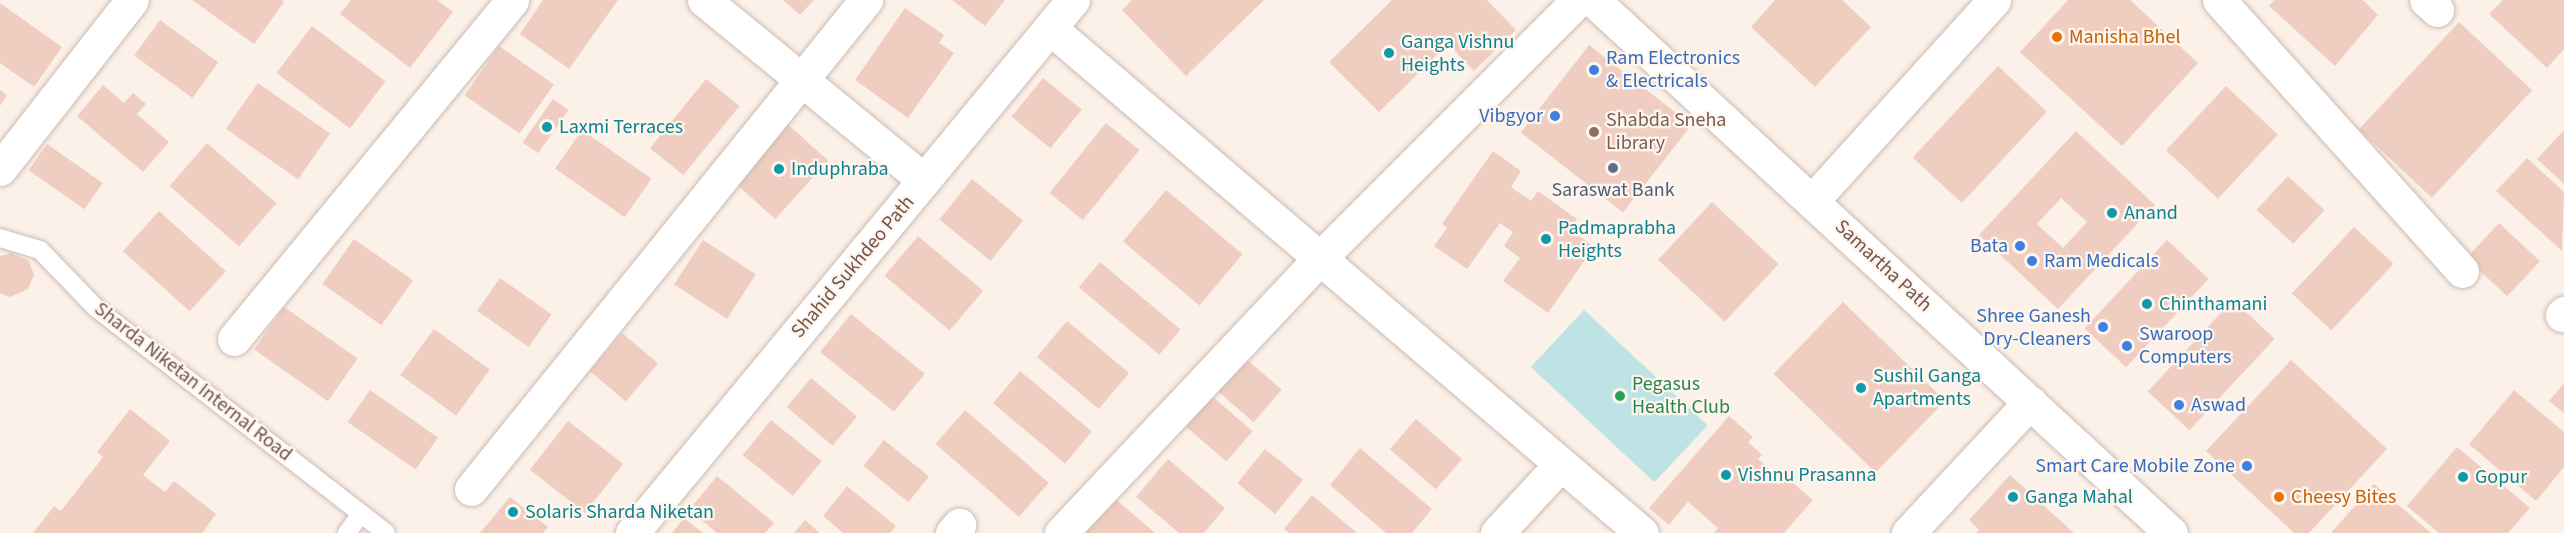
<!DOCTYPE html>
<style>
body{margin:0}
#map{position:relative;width:2564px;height:533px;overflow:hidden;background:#fbf1e8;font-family:"Source Sans 3",sans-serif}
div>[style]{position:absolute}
.water>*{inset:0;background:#bde3e4;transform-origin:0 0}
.building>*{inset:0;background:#efcec1;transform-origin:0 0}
.roads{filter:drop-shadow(0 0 2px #cebab1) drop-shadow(0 0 2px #cebab1)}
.lane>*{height:18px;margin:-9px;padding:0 9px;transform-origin:9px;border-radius:9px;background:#fff}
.street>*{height:33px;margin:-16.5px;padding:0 16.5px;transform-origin:16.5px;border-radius:16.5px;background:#fff}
.secondary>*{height:33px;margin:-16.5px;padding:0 16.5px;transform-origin:16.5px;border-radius:16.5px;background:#fff}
.dots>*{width:16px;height:16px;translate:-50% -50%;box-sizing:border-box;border:3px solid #fef6ee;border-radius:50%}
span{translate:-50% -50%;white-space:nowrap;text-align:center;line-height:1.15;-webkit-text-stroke:4.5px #fef6ee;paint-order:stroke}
.food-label{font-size:20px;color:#c56008}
.left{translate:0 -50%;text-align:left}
.culture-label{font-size:20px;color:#0d838f}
.shop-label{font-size:20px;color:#366cbe}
.right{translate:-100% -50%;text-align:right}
.education-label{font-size:20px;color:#785e54}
.service-label{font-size:20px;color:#4e5e75}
.street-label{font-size:20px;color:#73564d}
.leisure-label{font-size:20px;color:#27864d}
</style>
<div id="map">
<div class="water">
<i style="left:1584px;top:310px;width:169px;height:78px;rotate:43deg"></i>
</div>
<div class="building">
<i style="clip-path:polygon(192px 0,281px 0,284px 2px,254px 44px)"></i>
<i style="clip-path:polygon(351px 0,437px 0,453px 12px,410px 68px,340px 14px)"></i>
<i style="clip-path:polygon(543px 0,618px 0,569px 69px,520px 34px)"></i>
<i style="clip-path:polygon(783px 0,814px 0,800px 15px)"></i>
<i style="clip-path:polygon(952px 0,1005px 0,985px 26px)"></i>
<i style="clip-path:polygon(1132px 0,1264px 0,1186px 76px,1122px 10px)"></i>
<i style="clip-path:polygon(1392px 0,1487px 0,1516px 30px,1474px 71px,1448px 44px,1379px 112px,1329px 62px)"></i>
<i style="clip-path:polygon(1775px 0,1842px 0,1871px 27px,1815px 87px,1751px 27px)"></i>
<i style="clip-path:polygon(2068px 0,2130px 0,2198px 63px,2122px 146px,2020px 52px)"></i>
<i style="clip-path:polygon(2274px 0,2363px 0,2378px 15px,2335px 66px,2269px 6px)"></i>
<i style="clip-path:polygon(2503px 0,2564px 0,2564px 49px,2547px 68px,2489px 14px)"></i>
<i style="clip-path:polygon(0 3px,62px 47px,34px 87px,0 63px)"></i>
<i style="clip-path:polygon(905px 8px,944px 35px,939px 43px,954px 53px,908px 118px,855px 80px)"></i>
<i style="left:160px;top:20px;width:72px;height:44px;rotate:36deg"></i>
<i style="left:2459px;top:22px;width:100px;height:147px;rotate:43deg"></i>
<i style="left:312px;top:26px;width:92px;height:59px;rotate:37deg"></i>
<i style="left:1589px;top:45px;width:130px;height:111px;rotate:38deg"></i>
<i style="left:499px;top:46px;width:67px;height:60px;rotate:35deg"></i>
<i style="left:1998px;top:66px;width:67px;height:125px;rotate:43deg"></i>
<i style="left:1043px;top:78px;width:50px;height:50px;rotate:39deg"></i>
<i style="left:706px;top:79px;width:43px;height:89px;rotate:39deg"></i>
<i style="left:258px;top:83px;width:88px;height:56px;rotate:35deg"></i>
<i style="clip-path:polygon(103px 85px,124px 103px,133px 93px,146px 104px,137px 114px,169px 142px,143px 172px,77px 116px)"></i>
<i style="left:2226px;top:86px;width:71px;height:88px;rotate:43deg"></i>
<i style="clip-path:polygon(0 90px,7px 95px,0 106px)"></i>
<i style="left:553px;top:99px;width:19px;height:53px;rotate:35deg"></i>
<i style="left:782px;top:119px;width:62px;height:79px;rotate:42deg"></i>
<i style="left:1106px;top:123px;width:43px;height:90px;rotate:39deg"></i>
<i style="left:582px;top:130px;width:85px;height:47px;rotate:35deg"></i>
<i style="clip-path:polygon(2564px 130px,2564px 184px,2537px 159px)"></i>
<i style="clip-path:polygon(evenodd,2076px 131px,2155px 205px,2058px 309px,1979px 235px,2076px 131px,2061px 198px,2087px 222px,2063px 248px,2037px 224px,2061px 198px)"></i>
<i style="left:207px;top:143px;width:92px;height:57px;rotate:41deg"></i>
<i style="left:47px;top:144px;width:68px;height:32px;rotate:35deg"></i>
<i style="clip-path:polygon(1493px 151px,1521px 171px,1511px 187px,1531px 201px,1538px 191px,1577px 219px,1571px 230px,1594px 247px,1548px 313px,1503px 281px,1520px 258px,1504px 246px,1513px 232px,1500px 223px,1467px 269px,1434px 246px,1447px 228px,1442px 224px)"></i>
<i style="clip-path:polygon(2527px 158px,2564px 192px,2562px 251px,2496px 191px)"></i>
<i style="left:2288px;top:176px;width:50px;height:46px;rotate:43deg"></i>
<i style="left:972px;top:179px;width:66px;height:52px;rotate:39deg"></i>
<i style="left:1166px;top:190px;width:100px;height:67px;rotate:40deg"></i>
<i style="left:1712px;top:202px;width:91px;height:79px;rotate:43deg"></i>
<i style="left:159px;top:211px;width:90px;height:54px;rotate:42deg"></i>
<i style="left:2499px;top:223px;width:56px;height:48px;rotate:43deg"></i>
<i style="left:2354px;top:227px;width:54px;height:91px;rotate:43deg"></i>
<i style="left:918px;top:236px;width:85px;height:52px;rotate:40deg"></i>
<i style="left:354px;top:239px;width:72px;height:55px;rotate:35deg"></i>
<i style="left:703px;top:240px;width:63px;height:53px;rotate:33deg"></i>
<i style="left:2167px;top:240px;width:57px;height:121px;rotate:43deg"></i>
<i style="clip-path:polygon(11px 253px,29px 261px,34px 275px,28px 289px,10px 297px,0 293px,0 256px)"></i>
<i style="left:1100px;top:262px;width:105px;height:33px;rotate:40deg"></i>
<i style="left:500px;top:278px;width:63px;height:40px;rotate:35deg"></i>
<i style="left:2233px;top:300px;width:57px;height:125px;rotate:43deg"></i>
<i style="left:1843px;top:302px;width:142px;height:100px;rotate:44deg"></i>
<i style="left:284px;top:307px;width:90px;height:52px;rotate:35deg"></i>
<i style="left:851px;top:314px;width:95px;height:49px;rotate:39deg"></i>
<i style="left:1067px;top:321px;width:81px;height:47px;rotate:40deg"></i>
<i style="left:434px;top:329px;width:69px;height:57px;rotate:36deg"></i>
<i style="left:622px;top:333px;width:47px;height:50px;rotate:40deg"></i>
<i style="left:1244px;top:357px;width:50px;height:43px;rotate:41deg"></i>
<i style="clip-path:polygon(2291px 360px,2387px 449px,2309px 533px,2294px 533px,2206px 451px)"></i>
<i style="left:1020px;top:371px;width:94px;height:42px;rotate:40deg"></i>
<i style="left:811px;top:378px;width:60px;height:38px;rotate:40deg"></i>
<i style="clip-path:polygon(2564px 383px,2564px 413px,2549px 401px)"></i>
<i style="left:370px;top:390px;width:83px;height:39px;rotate:35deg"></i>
<i style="left:1205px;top:390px;width:63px;height:40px;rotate:41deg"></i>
<i style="clip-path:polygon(2514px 390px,2564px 432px,2564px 467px,2536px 501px,2469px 444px)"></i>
<i style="clip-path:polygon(130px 409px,170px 441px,143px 475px,165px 492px,174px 481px,216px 514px,202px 533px,33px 533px,54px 506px,61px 511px,103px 457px,97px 452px)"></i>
<i style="left:965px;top:410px;width:111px;height:45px;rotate:41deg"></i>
<i style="clip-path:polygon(1729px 416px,1753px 437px,1748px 442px,1762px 455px,1758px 459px,1775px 474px,1771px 478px,1779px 484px,1786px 477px,1813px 500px,1784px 533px,1714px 533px,1718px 528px,1688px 502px,1669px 525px,1649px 508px)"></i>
<i style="left:1416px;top:419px;width:61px;height:40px;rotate:41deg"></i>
<i style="left:771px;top:420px;width:65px;height:45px;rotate:39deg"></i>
<i style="left:568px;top:421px;width:70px;height:62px;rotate:38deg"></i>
<i style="left:884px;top:440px;width:58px;height:33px;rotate:39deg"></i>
<i style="clip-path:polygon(2457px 447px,2530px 508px,2508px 533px,2439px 533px,2407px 506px)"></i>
<i style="clip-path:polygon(1360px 448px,1432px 509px,1412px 533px,1386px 533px,1330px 485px)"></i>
<i style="left:1265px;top:449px;width:49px;height:44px;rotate:39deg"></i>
<i style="clip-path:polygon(1168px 459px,1225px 508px,1204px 533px,1179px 533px,1136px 497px)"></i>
<i style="clip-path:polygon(2010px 475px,2074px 533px,1976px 533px,1979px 530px,1969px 520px)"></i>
<i style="clip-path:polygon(717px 476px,774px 523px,765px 533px,717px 533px,689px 510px)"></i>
<i style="clip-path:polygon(2374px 484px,2431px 533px,2331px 533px)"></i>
<i style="clip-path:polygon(847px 486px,896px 526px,890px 533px,843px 533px,823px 516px)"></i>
<i style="clip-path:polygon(1108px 493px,1155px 533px,1078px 533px)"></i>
<i style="clip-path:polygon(1312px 495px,1357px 533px,1289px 533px,1284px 529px)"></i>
<i style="clip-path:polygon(510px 497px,548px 527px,543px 533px,480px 533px)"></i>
<i style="clip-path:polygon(684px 518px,703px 533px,672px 533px)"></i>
<i style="clip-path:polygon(805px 520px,820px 533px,794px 533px)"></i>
</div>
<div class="roads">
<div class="lane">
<i style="left:0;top:238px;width:42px;rotate:16.7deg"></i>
<i style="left:40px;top:250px;width:81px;rotate:46deg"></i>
<i style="left:96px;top:308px;width:367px;rotate:37.8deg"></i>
<i style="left:347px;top:533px;width:24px;rotate:-54deg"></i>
</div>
<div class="street">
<i style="left:704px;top:0;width:284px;rotate:39.3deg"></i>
<i style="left:2219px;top:0;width:364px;rotate:48.1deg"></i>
<i style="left:2426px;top:0;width:15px;rotate:42deg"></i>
<i style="left:1050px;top:28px;width:778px;rotate:40.47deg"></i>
<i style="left:0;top:169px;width:214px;rotate:-52deg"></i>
<i style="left:1812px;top:201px;width:271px;rotate:-47.8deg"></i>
<i style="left:2562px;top:315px;width:3px;rotate:-45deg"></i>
<i style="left:234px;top:339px;width:438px;rotate:-50.6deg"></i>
<i style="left:471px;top:489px;width:629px;rotate:-51.07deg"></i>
<i style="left:632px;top:533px;width:692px;rotate:-50.4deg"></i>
<i style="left:952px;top:533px;width:11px;rotate:-49deg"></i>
<i style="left:1061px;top:533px;width:378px;rotate:-46.7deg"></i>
<i style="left:1320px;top:258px;width:365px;rotate:-45deg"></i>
<i style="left:1497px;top:533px;width:94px;rotate:-47.2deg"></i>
<i style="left:1908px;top:533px;width:179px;rotate:-47deg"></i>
</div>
<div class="secondary">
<i style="left:1593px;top:0;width:786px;rotate:42.68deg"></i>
</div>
</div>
<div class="dots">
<i style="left:2057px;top:37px;background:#e8710a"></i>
<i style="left:1389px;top:53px;background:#0f9aa8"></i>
<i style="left:1594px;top:70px;background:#3f7fe0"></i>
<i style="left:1555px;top:116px;background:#3f7fe0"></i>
<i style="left:547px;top:127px;background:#0f9aa8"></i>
<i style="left:1594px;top:132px;background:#8d6e63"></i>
<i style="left:1613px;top:168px;background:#5c6f8a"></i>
<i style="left:779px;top:169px;background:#0f9aa8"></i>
<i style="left:2112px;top:213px;background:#0f9aa8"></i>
<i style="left:1546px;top:239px;background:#0f9aa8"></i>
<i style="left:2020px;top:246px;background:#3f7fe0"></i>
<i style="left:2032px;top:261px;background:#3f7fe0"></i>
<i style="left:2147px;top:304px;background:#0f9aa8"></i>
<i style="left:2103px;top:327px;background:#3f7fe0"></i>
<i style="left:2127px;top:346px;background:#3f7fe0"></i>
<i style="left:1861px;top:388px;background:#0f9aa8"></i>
<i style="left:1620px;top:396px;background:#2e9e5b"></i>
<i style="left:2179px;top:405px;background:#3f7fe0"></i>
<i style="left:2247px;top:466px;background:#3f7fe0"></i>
<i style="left:1726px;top:475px;background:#0f9aa8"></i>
<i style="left:2463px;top:477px;background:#0f9aa8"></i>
<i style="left:2013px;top:497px;background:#0f9aa8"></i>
<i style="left:2279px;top:497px;background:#e8710a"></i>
<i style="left:513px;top:512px;background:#0f9aa8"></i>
</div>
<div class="food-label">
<span class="left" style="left:2069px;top:37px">Manisha Bhel</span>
<span class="left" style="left:2291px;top:497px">Cheesy Bites</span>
</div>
<div class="culture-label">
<span class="left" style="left:1401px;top:54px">Ganga Vishnu<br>Heights</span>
<span class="left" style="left:559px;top:127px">Laxmi Terraces</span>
<span class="left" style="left:791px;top:169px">Induphraba</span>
<span class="left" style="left:2124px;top:213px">Anand</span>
<span class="left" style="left:1558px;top:240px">Padmaprabha<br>Heights</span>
<span class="left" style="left:2159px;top:304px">Chinthamani</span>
<span class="left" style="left:1873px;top:388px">Sushil Ganga<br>Apartments</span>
<span class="left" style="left:1738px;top:475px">Vishnu Prasanna</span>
<span class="left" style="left:2475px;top:477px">Gopur</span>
<span class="left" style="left:2025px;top:497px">Ganga Mahal</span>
<span class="left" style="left:525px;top:512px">Solaris Sharda Niketan</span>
</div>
<div class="shop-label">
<span class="left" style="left:1606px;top:70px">Ram Electronics<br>&amp; Electricals</span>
<span class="right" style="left:1543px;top:116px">Vibgyor</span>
<span class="right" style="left:2008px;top:246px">Bata</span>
<span class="left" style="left:2044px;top:261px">Ram Medicals</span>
<span class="right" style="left:2091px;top:328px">Shree Ganesh<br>Dry-Cleaners</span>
<span class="left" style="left:2139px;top:346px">Swaroop<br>Computers</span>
<span class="left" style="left:2191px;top:405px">Aswad</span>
<span class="right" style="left:2235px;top:466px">Smart Care Mobile Zone</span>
</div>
<div class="education-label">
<span class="left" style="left:1606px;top:132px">Shabda Sneha<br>Library</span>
</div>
<div class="service-label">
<span style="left:1613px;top:190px">Saraswat Bank</span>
</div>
<div class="street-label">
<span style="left:1883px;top:266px;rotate:43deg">Samartha Path</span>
<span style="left:853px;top:267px;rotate:-50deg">Shahid Sukhdeo Path</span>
<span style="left:193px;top:382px;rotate:38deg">Sharda Niketan Internal Road</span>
</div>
<div class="leisure-label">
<span class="left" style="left:1632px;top:396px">Pegasus<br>Health Club</span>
</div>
</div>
